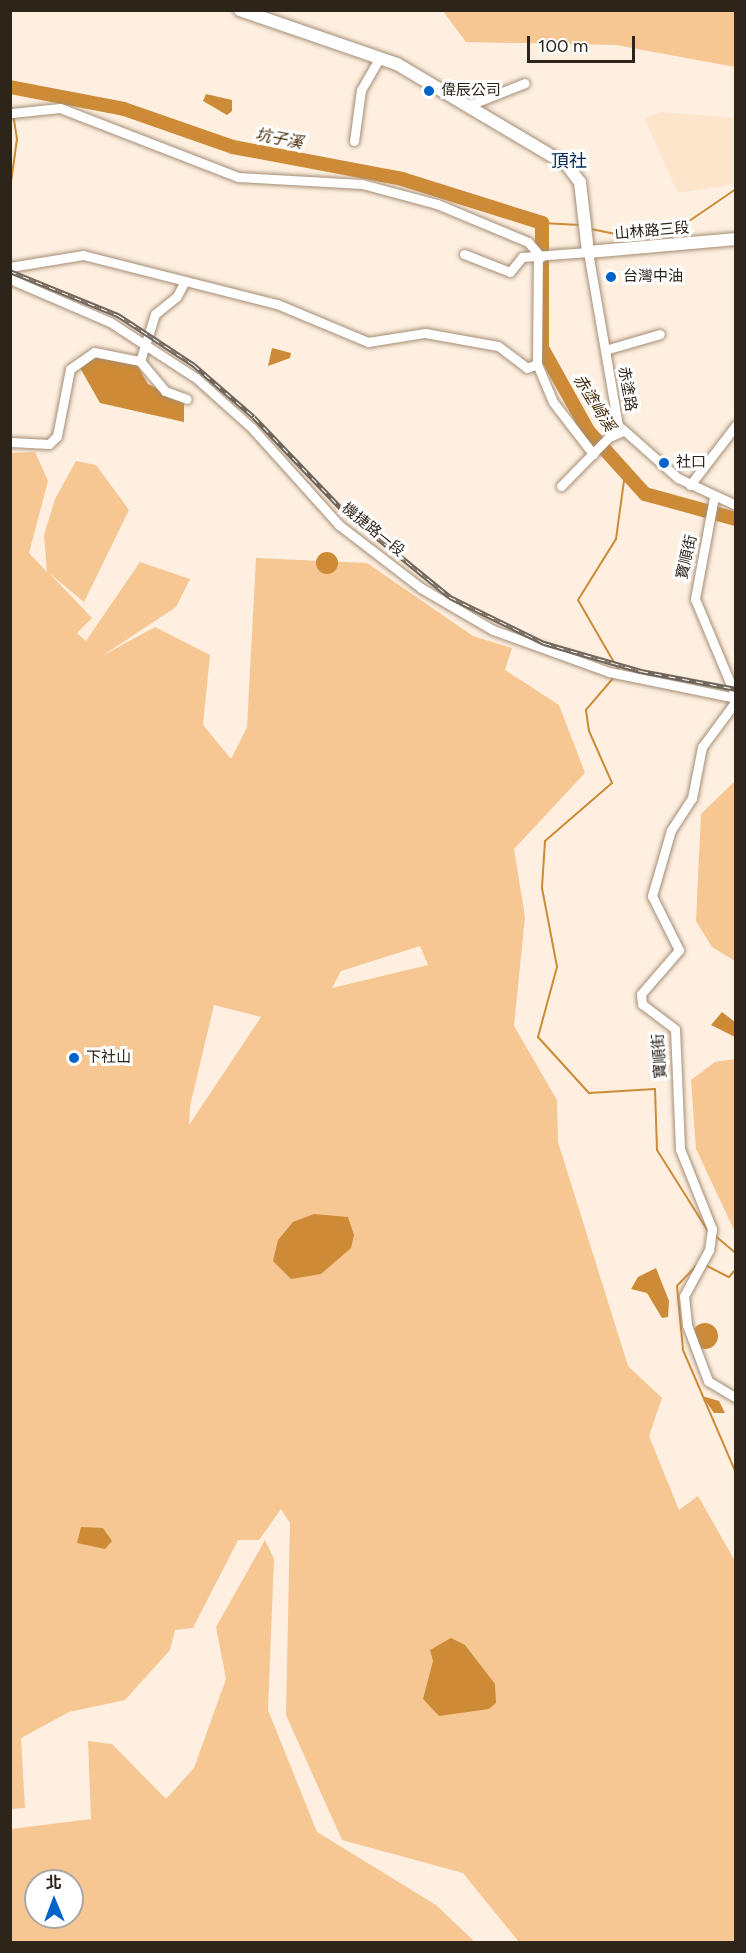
<!DOCTYPE html>
<meta charset="utf-8">
<style>
body{margin:0}
#map{position:relative;width:746px;height:1953px;overflow:hidden;background:#feefe0;font-family:Figtree,"Noto Sans TC",sans-serif}
div>[style]{position:absolute}
.built>*{inset:0;background:#fde5cc}
.green>*{inset:0;background:#f6c793}
.water>*{inset:0;background:#cd8b37}
.round{border-radius:50%}
.stream>*{height:2px;margin:-1px;padding:0 1px;transform-origin:1px;border-radius:1px;background:#cd8b37}
.river>*{height:14px;margin:-7px;padding:0 7px;transform-origin:7px;border-radius:7px;background:#cd8b37}
.roads{filter:drop-shadow(0 0 2px #a48d75) drop-shadow(0 0 2px #a48d75)}
.minor>*{height:9px;margin:-4.5px;padding:0 4.5px;transform-origin:4.5px;border-radius:4.5px;background:#fff}
.major>*{height:12px;margin:-6px;padding:0 6px;transform-origin:6px;border-radius:6px;background:#fff}
.rail>*{height:4.5px;margin-top:-2.25px;transform-origin:0;background:repeating-linear-gradient(90deg,#fff 0 7px,#70655a 0 14px);box-sizing:border-box;border-block:2px solid #70655a}
.dots>*{width:16px;height:16px;translate:-50% -50%;box-sizing:border-box;border:3px solid #fff;border-radius:50%}
span{translate:-50% -50%;white-space:nowrap;text-align:center;line-height:1.15;-webkit-text-stroke:6px #fff;paint-order:stroke}
.poi-label{font-size:15px;color:#2d241a}
.left{translate:0 -50%;text-align:left}
.street-label{font-size:15px;color:#2d241a}
.water-label{font-size:16px;color:#432904;font-style:italic}
.quarter-label{font-size:18px;color:#002759}
.frame{position:absolute;inset:0;border:12px solid #2d241a;pointer-events:none}
.north{position:absolute;left:24px;top:1869px;width:60px;height:60px;box-sizing:border-box;background:#fff;border:2px solid #aba7a3;border-radius:50%;rotate:359deg;font-size:16px;font-weight:700;line-height:24px;text-align:center;color:#2d241a}
.north::after{content:'';display:block;margin:auto;width:21px;height:27px;background:#0062cb;clip-path:polygon(50% 0,100% 100%,50% 72%,0 100%)}
.scale{position:absolute;left:527px;top:36px;width:108px;height:27px;box-sizing:border-box;border:3px solid #2d241a;border-top:0;padding-left:8px;font-size:18px;line-height:21px;white-space:nowrap;color:#2d241a;-webkit-text-stroke:4px #fff;paint-order:stroke}
</style>
<div id="map">
<div class="built">
<i style="clip-path:polygon(663px 112px,735px 118px,735px 184px,678px 193px,644px 118px)"></i>
</div>
<div class="green">
<i style="clip-path:polygon(443px 11px,735px 11px,735px 67px,616px 45px,466px 42px)"></i>
<i style="clip-path:polygon(evenodd,35px 452px,48px 481px,29px 553px,47px 572px,44px 535px,55px 499px,76px 461px,96px 465px,129px 510px,84px 602px,49px 573px,92px 618px,77px 633px,86px 641px,140px 562px,190px 579px,176px 607px,102px 656px,155px 627px,210px 655px,203px 725px,231px 759px,247px 727px,256px 558px,367px 563px,473px 636px,512px 648px,505px 670px,559px 705px,585px 773px,514px 849px,525px 917px,514px 1026px,557px 1100px,558px 1142px,628px 1366px,662px 1398px,649px 1436px,679px 1510px,698px 1496px,735px 1561px,735px 1942px,519px 1942px,463px 1873px,342px 1840px,286px 1715px,290px 1523px,281px 1509px,259px 1540px,238px 1540px,193px 1628px,175px 1630px,170px 1650px,125px 1700px,69px 1712px,21px 1738px,25px 1808px,11px 1809px,10px 453px,35px 452px,420px 946px,428px 965px,332px 988px,341px 971px,420px 946px,35px 452px,214px 1005px,261px 1017px,189px 1125px,190px 1106px,214px 1005px)"></i>
<i style="clip-path:polygon(735px 781px,735px 961px,712px 947px,696px 921px,701px 814px)"></i>
<i style="clip-path:polygon(735px 1059px,736px 1059px,735px 1232px,696px 1149px,691px 1080px,715px 1062px)"></i>
<i style="clip-path:polygon(evenodd,265px 1540px,274px 1559px,268px 1710px,317px 1832px,436px 1905px,475px 1942px,11px 1942px,11px 1829px,91px 1819px,88px 1741px,112px 1744px,166px 1799px,194px 1768px,226px 1679px,216px 1627px,265px 1540px,36px 1881px,72px 1881px,72px 1917px,36px 1917px,36px 1881px)"></i>
</div>
<div class="water">
<i style="clip-path:polygon(206px 94px,232px 100px,232px 111px,227px 115px,203px 101px)"></i>
<i style="clip-path:polygon(272px 348px,291px 353px,290px 358px,268px 366px)"></i>
<i style="clip-path:polygon(97px 357px,137px 365px,148px 384px,184px 402px,184px 422px,100px 403px,79px 366px)"></i>
<i class="round" style="left:316px;top:552px;width:22px;height:22px"></i>
<i style="clip-path:polygon(722px 1012px,735px 1022px,735px 1037px,711px 1025px)"></i>
<i style="clip-path:polygon(314px 1214px,348px 1217px,354px 1235px,351px 1248px,321px 1274px,291px 1279px,273px 1261px,278px 1240px,293px 1222px)"></i>
<i style="clip-path:polygon(656px 1268px,669px 1301px,668px 1317px,662px 1318px,647px 1293px,631px 1289px,638px 1277px)"></i>
<i class="round" style="left:692px;top:1323px;width:26px;height:26px"></i>
<i style="clip-path:polygon(702px 1396px,719px 1401px,725px 1413px,714px 1413px)"></i>
<i style="clip-path:polygon(81px 1527px,103px 1528px,112px 1541px,105px 1549px,77px 1543px)"></i>
<i style="clip-path:polygon(451px 1638px,465px 1645px,495px 1684px,496px 1703px,489px 1709px,439px 1716px,423px 1699px,433px 1661px,430px 1650px)"></i>
</div>
<div class="stream">
<i style="left:10px;top:103px;width:6px;rotate:72deg"></i>
<i style="left:10px;top:189px;width:50px;rotate:-82deg"></i>
<i style="left:17px;top:139px;width:24px;rotate:-99deg"></i>
<i style="left:542px;top:223px;width:38px;rotate:3deg"></i>
<i style="left:591px;top:229px;width:45px;rotate:11.6deg"></i>
<i style="left:635px;top:238px;width:45px;rotate:-12.8deg"></i>
<i style="left:679px;top:228px;width:69px;rotate:-34.4deg"></i>
<i style="left:619px;top:671px;width:82px;rotate:-120deg"></i>
<i style="left:578px;top:600px;width:72px;rotate:-58.1deg"></i>
<i style="left:616px;top:539px;width:67px;rotate:-82.2deg"></i>
<i style="left:615px;top:676px;width:45px;rotate:130.5deg"></i>
<i style="left:586px;top:710px;width:21px;rotate:82deg"></i>
<i style="left:589px;top:731px;width:57px;rotate:66.1deg"></i>
<i style="left:612px;top:783px;width:89px;rotate:139.1deg"></i>
<i style="left:545px;top:841px;width:47px;rotate:93.7deg"></i>
<i style="left:542px;top:888px;width:80px;rotate:79.2deg"></i>
<i style="left:557px;top:967px;width:73px;rotate:105.2deg"></i>
<i style="left:538px;top:1037px;width:76px;rotate:47.7deg"></i>
<i style="left:589px;top:1093px;width:66px;rotate:-3.5deg"></i>
<i style="left:655px;top:1089px;width:61px;rotate:88.1deg"></i>
<i style="left:657px;top:1150px;width:96px;rotate:57.8deg"></i>
<i style="left:713px;top:1234px;width:30px;rotate:40deg"></i>
<i style="left:700px;top:1262px;width:33px;rotate:134deg"></i>
<i style="left:677px;top:1286px;width:64px;rotate:84.6deg"></i>
<i style="left:683px;top:1350px;width:134px;rotate:66.7deg"></i>
<i style="left:705px;top:1265px;width:27px;rotate:27deg"></i>
<i style="left:729px;top:1277px;width:11px;rotate:-49deg"></i>
</div>
<div class="river">
<i style="left:10px;top:87px;width:116px;rotate:10.9deg"></i>
<i style="left:124px;top:109px;width:115px;rotate:19.2deg"></i>
<i style="left:233px;top:147px;width:172px;rotate:10.7deg"></i>
<i style="left:402px;top:179px;width:147px;rotate:17.4deg"></i>
<i style="left:542px;top:223px;width:125px;rotate:90deg"></i>
<i style="left:542px;top:348px;width:96px;rotate:60.8deg"></i>
<i style="left:589px;top:432px;width:84px;rotate:47.9deg"></i>
<i style="left:645px;top:494px;width:94px;rotate:15.4deg"></i>
</div>
<div class="roads">
<div class="minor">
<i style="left:467px;top:106px;width:62px;rotate:-21.6deg"></i>
<i style="left:12px;top:113px;width:48px;rotate:-5.9deg"></i>
<i style="left:60px;top:108px;width:191px;rotate:21.2deg"></i>
<i style="left:238px;top:177px;width:124px;rotate:3.2deg"></i>
<i style="left:362px;top:184px;width:78px;rotate:14.9deg"></i>
<i style="left:437px;top:204px;width:99px;rotate:22.7deg"></i>
<i style="left:528px;top:242px;width:20px;rotate:49deg"></i>
<i style="left:354px;top:141px;width:51px;rotate:-82.2deg"></i>
<i style="left:361px;top:90px;width:38px;rotate:-60deg"></i>
<i style="left:464px;top:254px;width:49px;rotate:21.4deg"></i>
<i style="left:510px;top:272px;width:19px;rotate:-51deg"></i>
<i style="left:522px;top:257px;width:66px;rotate:-4.3deg"></i>
<i style="left:588px;top:252px;width:176px;rotate:80.2deg"></i>
<i style="left:618px;top:425px;width:80px;rotate:41.5deg"></i>
<i style="left:678px;top:478px;width:64px;rotate:25deg"></i>
<i style="left:10px;top:267px;width:74px;rotate:-9.3deg"></i>
<i style="left:83px;top:255px;width:200px;rotate:14.2deg"></i>
<i style="left:277px;top:304px;width:99px;rotate:22.7deg"></i>
<i style="left:368px;top:342px;width:58px;rotate:-9deg"></i>
<i style="left:425px;top:333px;width:74px;rotate:10.1deg"></i>
<i style="left:498px;top:346px;width:36px;rotate:37deg"></i>
<i style="left:527px;top:368px;width:11px;rotate:-22deg"></i>
<i style="left:537px;top:364px;width:41px;rotate:67.2deg"></i>
<i style="left:553px;top:402px;width:66px;rotate:52.4deg"></i>
<i style="left:10px;top:279px;width:109px;rotate:23.3deg"></i>
<i style="left:110px;top:322px;width:103px;rotate:33.1deg"></i>
<i style="left:196px;top:378px;width:75px;rotate:41.8deg"></i>
<i style="left:252px;top:428px;width:130px;rotate:48.1deg"></i>
<i style="left:339px;top:525px;width:103px;rotate:37.5deg"></i>
<i style="left:421px;top:588px;width:83px;rotate:30.3deg"></i>
<i style="left:493px;top:630px;width:123px;rotate:19.9deg"></i>
<i style="left:609px;top:672px;width:130px;rotate:11.6deg"></i>
<i style="left:605px;top:350px;width:57px;rotate:-16.2deg"></i>
<i style="left:140px;top:361px;width:49px;rotate:-72.3deg"></i>
<i style="left:155px;top:314px;width:28px;rotate:-39deg"></i>
<i style="left:177px;top:296px;width:17px;rotate:-62deg"></i>
<i style="left:140px;top:361px;width:39px;rotate:50deg"></i>
<i style="left:165px;top:391px;width:23px;rotate:20deg"></i>
<i style="left:537px;top:364px;width:107px;rotate:-89.5deg"></i>
<i style="left:10px;top:442px;width:39px;rotate:3deg"></i>
<i style="left:49px;top:444px;width:11px;rotate:-45deg"></i>
<i style="left:57px;top:436px;width:68px;rotate:-79deg"></i>
<i style="left:70px;top:369px;width:29px;rotate:-35deg"></i>
<i style="left:94px;top:352px;width:47px;rotate:11.1deg"></i>
<i style="left:690px;top:485px;width:76px;rotate:-52.5deg"></i>
<i style="left:561px;top:486px;width:69px;rotate:-45.6deg"></i>
<i style="left:609px;top:437px;width:15px;rotate:-23deg"></i>
<i style="left:714px;top:497px;width:104px;rotate:100.6deg"></i>
<i style="left:695px;top:599px;width:106px;rotate:67.3deg"></i>
<i style="left:736px;top:701px;width:57px;rotate:126.5deg"></i>
<i style="left:702px;top:747px;width:52px;rotate:101.1deg"></i>
<i style="left:692px;top:798px;width:38px;rotate:123deg"></i>
<i style="left:671px;top:830px;width:69px;rotate:106.1deg"></i>
<i style="left:652px;top:896px;width:60px;rotate:63.4deg"></i>
<i style="left:679px;top:950px;width:58px;rotate:130.8deg"></i>
<i style="left:641px;top:994px;width:10px;rotate:84deg"></i>
<i style="left:642px;top:1004px;width:41px;rotate:37.1deg"></i>
<i style="left:675px;top:1029px;width:120px;rotate:87.6deg"></i>
<i style="left:680px;top:1149px;width:86px;rotate:68.2deg"></i>
<i style="left:712px;top:1229px;width:21px;rotate:98deg"></i>
<i style="left:709px;top:1250px;width:52px;rotate:118.5deg"></i>
<i style="left:684px;top:1296px;width:29px;rotate:84deg"></i>
<i style="left:687px;top:1325px;width:60px;rotate:69.4deg"></i>
<i style="left:708px;top:1381px;width:33px;rotate:31deg"></i>
</div>
<div class="major">
<i style="left:240px;top:10px;width:166px;rotate:19deg"></i>
<i style="left:397px;top:64px;width:198px;rotate:30.7deg"></i>
<i style="left:567px;top:165px;width:21px;rotate:53deg"></i>
<i style="left:580px;top:182px;width:70px;rotate:83.5deg"></i>
<i style="left:588px;top:252px;width:149px;rotate:-5deg"></i>
</div>
</div>
<div class="rail">
<i style="left:10px;top:271px;width:117px;rotate:22.2deg"></i>
<i style="left:118px;top:315px;width:91px;rotate:33.3deg"></i>
<i style="left:194px;top:365px;width:79px;rotate:40.9deg"></i>
<i style="left:254px;top:417px;width:126px;rotate:46.3deg"></i>
<i style="left:341px;top:508px;width:141px;rotate:39.2deg"></i>
<i style="left:450px;top:597px;width:105px;rotate:26.1deg"></i>
<i style="left:544px;top:643px;width:101px;rotate:16.1deg"></i>
<i style="left:641px;top:671px;width:97px;rotate:10.7deg"></i>
</div>
<div class="dots">
<i style="left:429px;top:91px;background:#0062cb"></i>
<i style="left:611px;top:277px;background:#0062cb"></i>
<i style="left:664px;top:463px;background:#0062cb"></i>
<i style="left:74px;top:1058px;background:#0062cb"></i>
</div>
<div class="poi-label">
<span class="left" style="left:441px;top:91px">偉辰公司</span>
<span class="left" style="left:623px;top:277px">台灣中油</span>
<span class="left" style="left:676px;top:463px">社口</span>
<span class="left" style="left:86px;top:1058px">下社山</span>
</div>
<div class="street-label">
<span style="left:652px;top:231px;rotate:-5deg">山林路三段</span>
<span style="left:627px;top:389px;rotate:80deg">赤塗路</span>
<span style="left:373px;top:530px;rotate:39deg">機捷路一段</span>
<span style="left:687px;top:557px;rotate:-77deg">寶順街</span>
<span style="left:660px;top:1056px;rotate:-94deg">寶順街</span>
</div>
<div class="water-label">
<span style="left:279px;top:139px;rotate:11deg">坑子溪</span>
<span style="left:594px;top:403px;rotate:58deg">赤塗崎溪</span>
</div>
<div class="quarter-label">
<span style="left:569px;top:161px">頂社</span>
</div>
<div class="frame"></div>
<div class="north">北</div>
<div class="scale">100 m</div>
</div>
